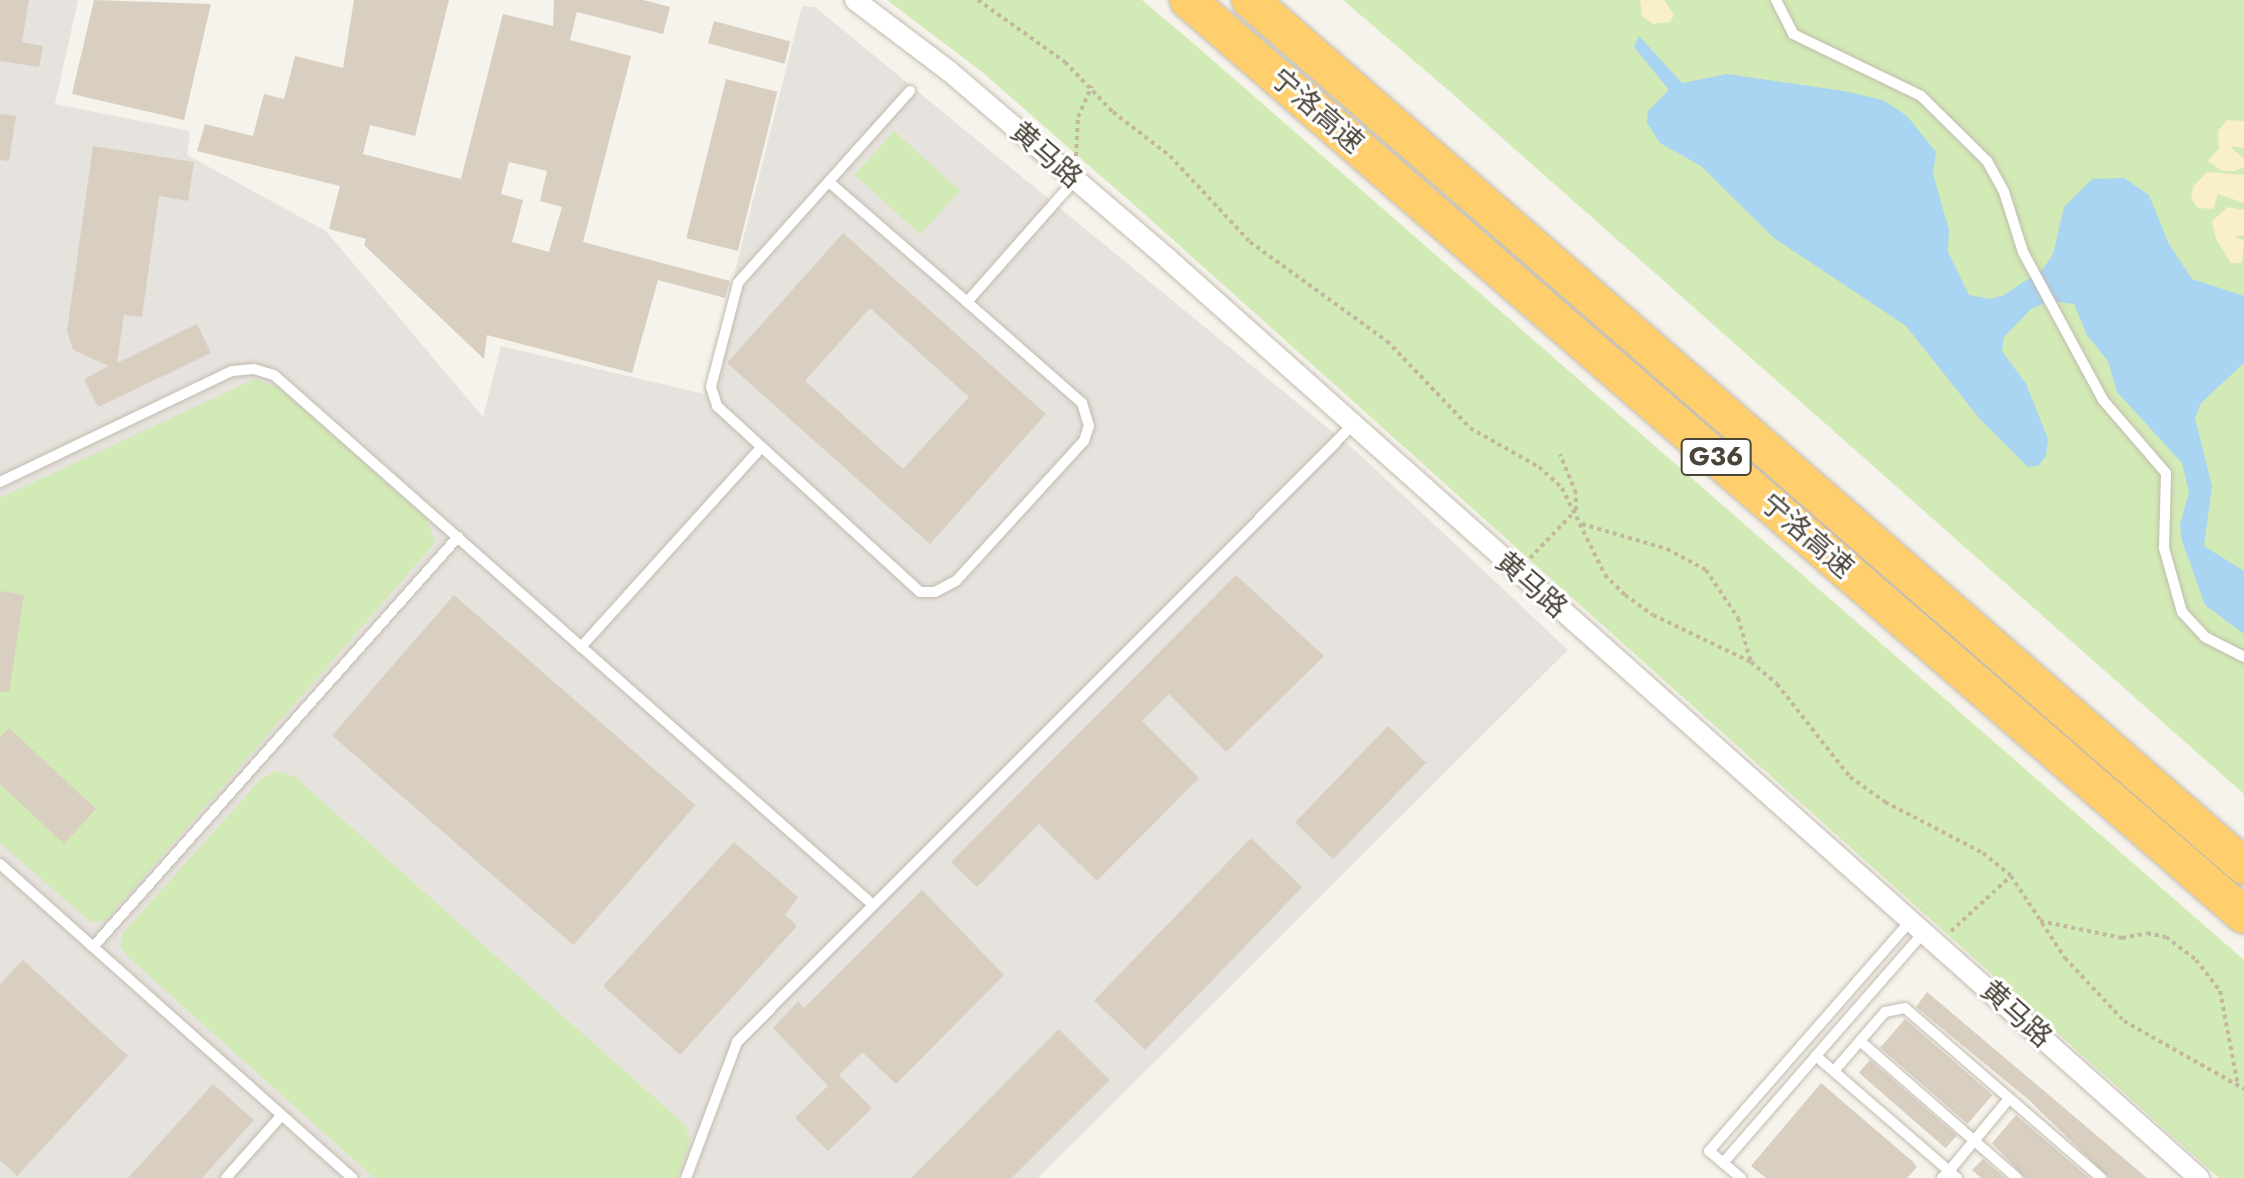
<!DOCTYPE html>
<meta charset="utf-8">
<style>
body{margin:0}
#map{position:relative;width:2244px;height:1178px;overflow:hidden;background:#f6f3ec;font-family:Jost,"Noto Sans SC",sans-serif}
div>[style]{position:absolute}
.industrial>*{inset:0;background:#e6e2dd}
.green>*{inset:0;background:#d2eab5;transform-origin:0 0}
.sand>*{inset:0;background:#f9efc9}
.water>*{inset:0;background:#a9d4f2}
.building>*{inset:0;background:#d8cfc1;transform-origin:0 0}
.path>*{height:4px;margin-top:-2px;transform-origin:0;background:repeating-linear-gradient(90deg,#c4b79f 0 4px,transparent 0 8px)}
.roads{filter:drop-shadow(0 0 2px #c2bbae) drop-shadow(0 0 2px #c2bbae)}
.lane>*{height:10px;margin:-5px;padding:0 5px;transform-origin:5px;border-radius:5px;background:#fff}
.street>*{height:20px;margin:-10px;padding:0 10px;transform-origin:10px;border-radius:10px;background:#fff}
.highway>*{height:36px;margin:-18px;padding:0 18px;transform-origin:18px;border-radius:18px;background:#ffcf6e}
span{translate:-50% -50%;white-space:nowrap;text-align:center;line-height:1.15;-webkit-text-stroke:6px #fff;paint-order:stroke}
.shield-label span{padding:2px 6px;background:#fff;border:2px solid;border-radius:6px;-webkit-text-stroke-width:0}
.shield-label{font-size:26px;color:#4b4439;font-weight:700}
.street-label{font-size:28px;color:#4b4439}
</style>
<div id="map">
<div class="industrial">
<i style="clip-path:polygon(0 0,78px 0,55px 104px,190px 131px,187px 155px,326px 231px,483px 417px,501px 346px,704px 394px,802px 6px,815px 7px,1357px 452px,1568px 650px,1038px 1178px,0 1178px)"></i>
</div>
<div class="green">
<i style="clip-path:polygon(887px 0,1142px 0,1186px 37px,2244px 960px,2244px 1178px,2219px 1178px,1142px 212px,982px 72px)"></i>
<i style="clip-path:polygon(1343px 0,2244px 0,2244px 794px,1448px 90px)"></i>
<i style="left:894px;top:131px;width:89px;height:59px;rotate:42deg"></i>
<i style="clip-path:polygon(255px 379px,280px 389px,427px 519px,435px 543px,105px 921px,91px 922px,0 843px,0 498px)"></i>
<i style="clip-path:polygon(275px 771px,294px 776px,685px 1125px,690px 1140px,677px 1178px,374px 1178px,126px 955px,120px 945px,123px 933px,261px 779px)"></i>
</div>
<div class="sand">
<i style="clip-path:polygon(1640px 0,1664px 0,1674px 15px,1670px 22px,1653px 24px,1642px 16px)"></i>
<i style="clip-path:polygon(2227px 120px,2244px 121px,2244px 148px,2230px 146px,2244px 159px,2244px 167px,2235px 171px,2222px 171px,2208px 161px,2219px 148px,2218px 131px)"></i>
<i style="clip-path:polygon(2207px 172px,2244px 175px,2244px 203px,2218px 194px,2213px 209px,2198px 208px,2191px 199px,2193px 187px)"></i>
<i style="clip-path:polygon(2228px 207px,2244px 210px,2244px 235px,2235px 236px,2244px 241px,2242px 263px,2231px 263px,2216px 239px,2212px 221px)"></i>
</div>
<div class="water">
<i style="clip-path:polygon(1639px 36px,1682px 83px,1727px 74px,1844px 91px,1883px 100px,1907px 116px,1936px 152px,1933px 174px,1949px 230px,1948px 252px,1969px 295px,1990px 299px,2004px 295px,2043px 269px,2053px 254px,2064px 207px,2092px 179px,2124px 178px,2149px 195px,2169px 244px,2192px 279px,2244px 296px,2244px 363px,2201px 403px,2195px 418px,2212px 486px,2204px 546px,2244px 571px,2244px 634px,2205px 605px,2182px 541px,2180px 525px,2189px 492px,2182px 463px,2117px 392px,2108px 361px,2087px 335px,2074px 304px,2051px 301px,2031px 309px,2004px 337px,2002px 351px,2026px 384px,2048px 439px,2046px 456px,2038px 466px,2028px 467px,1979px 418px,1906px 326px,1774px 238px,1701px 166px,1660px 143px,1647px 123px,1648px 111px,1669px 90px,1634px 47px)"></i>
</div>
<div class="building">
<i style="clip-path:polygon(0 0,29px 0,22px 42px,43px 46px,39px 67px,0 61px)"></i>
<i style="clip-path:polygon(94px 0,211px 4px,184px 120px,72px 94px)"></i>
<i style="clip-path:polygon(evenodd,354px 0,449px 0,415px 136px,370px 125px,363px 154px,461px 179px,503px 14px,553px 26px,554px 0,643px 0,670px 7px,663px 34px,577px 12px,570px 40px,631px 56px,583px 242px,730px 281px,725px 298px,658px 280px,632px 373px,487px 335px,484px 359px,364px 245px,366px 239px,329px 229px,340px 186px,197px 151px,205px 124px,253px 136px,264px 94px,284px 99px,295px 56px,343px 68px,354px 0,509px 162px,547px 171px,540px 201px,562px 207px,549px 252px,512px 242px,523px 200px,501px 194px,509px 162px)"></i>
<i style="left:714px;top:21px;width:79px;height:23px;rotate:15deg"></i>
<i style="left:726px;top:79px;width:53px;height:164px;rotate:14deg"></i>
<i style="clip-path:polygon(0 114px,16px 116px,9px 161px,0 160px)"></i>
<i style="clip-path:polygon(93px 146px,194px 162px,188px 201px,159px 196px,142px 317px,124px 315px,117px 363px,197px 324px,211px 353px,98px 407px,84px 379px,109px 366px,73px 350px,67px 331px)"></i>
<i style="clip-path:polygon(evenodd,843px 233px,1046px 414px,930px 544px,727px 363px,843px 233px,870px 308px,969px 397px,903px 469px,805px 381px,870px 308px)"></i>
<i style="clip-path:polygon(1236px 575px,1324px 656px,1226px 752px,1169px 694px,1142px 721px,1199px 778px,1097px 881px,1039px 824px,977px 887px,951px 862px)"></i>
<i style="clip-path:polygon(0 591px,24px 595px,9px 692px,0 692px)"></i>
<i style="left:454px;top:595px;width:320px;height:186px;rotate:41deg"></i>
<i style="left:1388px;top:726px;width:53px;height:134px;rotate:44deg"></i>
<i style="clip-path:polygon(9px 728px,96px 809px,64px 844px,0 784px,0 737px)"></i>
<i style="left:1251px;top:838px;width:71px;height:226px;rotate:44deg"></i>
<i style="clip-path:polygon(734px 842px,798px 897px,785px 915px,797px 926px,680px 1055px,603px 986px)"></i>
<i style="clip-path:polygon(922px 890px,1004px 975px,896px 1084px,862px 1052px,839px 1075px,872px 1108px,828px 1151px,795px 1118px,828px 1086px,773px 1028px,798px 1001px,804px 1008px)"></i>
<i style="clip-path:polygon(23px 960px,128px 1056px,17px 1176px,0 1160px,0 984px)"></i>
<i style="clip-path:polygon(1927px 992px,2147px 1178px,2109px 1178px,2029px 1100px,1916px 1007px)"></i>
<i style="left:1905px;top:1019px;width:116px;height:38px;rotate:41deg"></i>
<i style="clip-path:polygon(1059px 1029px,1110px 1080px,1012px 1178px,911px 1178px)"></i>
<i style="left:1870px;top:1060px;width:115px;height:17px;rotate:41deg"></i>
<i style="clip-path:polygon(1821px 1083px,1912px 1161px,1917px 1167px,1907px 1178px,1766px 1178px,1751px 1166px)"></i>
<i style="clip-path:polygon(213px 1084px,254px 1120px,202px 1178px,128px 1178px)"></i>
<i style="clip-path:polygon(2016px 1115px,2089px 1178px,2025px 1178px,1992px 1143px)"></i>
<i style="clip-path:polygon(1983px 1159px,2005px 1178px,1981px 1178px,1972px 1170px)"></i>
</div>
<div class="path">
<i style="left:978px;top:0;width:107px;rotate:35.5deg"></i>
<i style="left:1065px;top:62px;width:69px;rotate:46.2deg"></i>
<i style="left:1113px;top:112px;width:72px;rotate:37.7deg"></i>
<i style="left:1170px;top:156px;width:117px;rotate:47.1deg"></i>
<i style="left:1250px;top:242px;width:169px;rotate:35.9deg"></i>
<i style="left:1387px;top:341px;width:120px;rotate:46.3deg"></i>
<i style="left:1470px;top:428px;width:79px;rotate:29.5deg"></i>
<i style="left:1539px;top:467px;width:31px;rotate:42deg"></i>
<i style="left:1562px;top:488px;width:97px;rotate:63.7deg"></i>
<i style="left:1605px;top:575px;width:28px;rotate:45deg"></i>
<i style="left:1625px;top:595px;width:34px;rotate:36deg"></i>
<i style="left:1653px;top:615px;width:109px;rotate:25.6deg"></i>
<i style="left:1751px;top:662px;width:34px;rotate:40deg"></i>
<i style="left:1777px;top:684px;width:118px;rotate:51.9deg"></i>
<i style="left:1850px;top:777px;width:43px;rotate:35.5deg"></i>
<i style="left:1885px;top:802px;width:110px;rotate:27.5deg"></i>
<i style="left:1983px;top:853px;width:36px;rotate:39deg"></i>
<i style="left:2011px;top:876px;width:98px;rotate:56.6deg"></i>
<i style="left:2065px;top:958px;width:86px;rotate:46.9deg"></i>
<i style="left:2124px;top:1021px;width:138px;rotate:29.5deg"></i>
<i style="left:1076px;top:156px;width:39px;rotate:-87deg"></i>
<i style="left:1078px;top:117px;width:34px;rotate:-66deg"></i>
<i style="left:1582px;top:524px;width:89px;rotate:16.4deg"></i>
<i style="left:1667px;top:549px;width:44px;rotate:28.3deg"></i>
<i style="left:1706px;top:570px;width:58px;rotate:56.3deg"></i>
<i style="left:1738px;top:618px;width:46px;rotate:73.5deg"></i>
<i style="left:1530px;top:558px;width:66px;rotate:-46.2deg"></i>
<i style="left:1576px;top:510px;width:17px;rotate:-90deg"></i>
<i style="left:1576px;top:493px;width:42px;rotate:-112.3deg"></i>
<i style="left:2040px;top:921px;width:84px;rotate:11.7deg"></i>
<i style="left:2122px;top:938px;width:25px;rotate:-11deg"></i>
<i style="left:2147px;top:933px;width:19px;rotate:12deg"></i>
<i style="left:2166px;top:937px;width:38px;rotate:37deg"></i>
<i style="left:2196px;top:960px;width:39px;rotate:52deg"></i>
<i style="left:2220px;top:991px;width:96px;rotate:79.2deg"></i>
<i style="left:1951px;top:931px;width:81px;rotate:-42.5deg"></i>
</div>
<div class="roads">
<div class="lane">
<i style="left:1776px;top:0;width:38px;rotate:63deg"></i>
<i style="left:1793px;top:34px;width:142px;rotate:25.8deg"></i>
<i style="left:1921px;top:96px;width:93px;rotate:44.6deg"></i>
<i style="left:1987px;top:161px;width:35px;rotate:61deg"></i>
<i style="left:2004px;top:192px;width:63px;rotate:72.4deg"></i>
<i style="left:2023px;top:252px;width:168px;rotate:61.6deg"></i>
<i style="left:2103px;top:400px;width:96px;rotate:49.2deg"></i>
<i style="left:2166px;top:473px;width:75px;rotate:91.5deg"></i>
<i style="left:2164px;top:548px;width:66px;rotate:74.3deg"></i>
<i style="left:2182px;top:612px;width:34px;rotate:47deg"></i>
<i style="left:2205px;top:637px;width:44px;rotate:27.1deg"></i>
<i style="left:910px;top:91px;width:258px;rotate:131.9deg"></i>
<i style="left:738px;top:283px;width:107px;rotate:104.6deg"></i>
<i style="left:711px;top:387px;width:20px;rotate:72deg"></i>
<i style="left:717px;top:406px;width:275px;rotate:42.5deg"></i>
<i style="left:920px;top:592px;width:15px"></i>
<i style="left:935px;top:592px;width:24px;rotate:-28deg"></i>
<i style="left:956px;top:581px;width:190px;rotate:-47.6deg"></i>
<i style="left:1084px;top:441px;width:16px;rotate:-72deg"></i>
<i style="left:1089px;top:426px;width:24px;rotate:-107deg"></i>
<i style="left:1082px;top:403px;width:153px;rotate:-138.7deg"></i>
<i style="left:829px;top:182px;width:183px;rotate:41deg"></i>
<i style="left:967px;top:302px;width:163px;rotate:-48.5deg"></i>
<i style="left:0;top:482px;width:257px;rotate:-25.6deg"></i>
<i style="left:232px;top:371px;width:22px;rotate:-5deg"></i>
<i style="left:254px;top:369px;width:21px;rotate:17deg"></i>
<i style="left:274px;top:375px;width:800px;rotate:41.5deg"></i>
<i style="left:581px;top:647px;width:268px;rotate:-47.9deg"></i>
<i style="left:0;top:864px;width:472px;rotate:41.7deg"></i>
<i style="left:1924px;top:932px;width:164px;rotate:131.1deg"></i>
<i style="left:1816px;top:1056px;width:176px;rotate:40.8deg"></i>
<i style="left:1949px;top:1171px;width:10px;rotate:135deg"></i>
<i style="left:93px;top:947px;width:549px;rotate:-48.32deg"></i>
<i style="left:1860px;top:1041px;width:208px;rotate:41.1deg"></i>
<i style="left:1834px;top:1071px;width:78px;rotate:-49.2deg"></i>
<i style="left:1885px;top:1012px;width:20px;rotate:-11deg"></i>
<i style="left:1905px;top:1008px;width:259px;rotate:40.9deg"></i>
<i style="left:1723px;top:1163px;width:142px;rotate:-49deg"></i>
<i style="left:226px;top:1178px;width:84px;rotate:-48.4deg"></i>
<i style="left:686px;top:1178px;width:145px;rotate:-69.4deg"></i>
<i style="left:737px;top:1042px;width:869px;rotate:-45.05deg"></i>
<i style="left:1741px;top:1178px;width:42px;rotate:-139.8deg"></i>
<i style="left:1709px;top:1151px;width:307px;rotate:-48.8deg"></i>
<i style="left:1957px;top:1178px;width:11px;rotate:-139deg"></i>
<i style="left:1949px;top:1171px;width:92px;rotate:-50.3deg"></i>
</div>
<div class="street">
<i style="left:855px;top:0;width:118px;rotate:37.1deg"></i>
<i style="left:949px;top:71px;width:289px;rotate:40.6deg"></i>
<i style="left:1168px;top:259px;width:1381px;rotate:41.71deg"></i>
</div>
<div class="highway">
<i style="left:1188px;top:0;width:1397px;rotate:40.91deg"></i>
<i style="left:1250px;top:0;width:1318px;rotate:41.06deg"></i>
</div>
</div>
<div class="shield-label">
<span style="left:1716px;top:457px">G36</span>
</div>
<div class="street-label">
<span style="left:1317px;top:111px;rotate:41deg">宁洛高速</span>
<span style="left:1046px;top:155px;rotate:41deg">黄马路</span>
<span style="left:1807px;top:536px;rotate:41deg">宁洛高速</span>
<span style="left:1531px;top:585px;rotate:41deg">黄马路</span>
<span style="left:2016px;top:1014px;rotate:42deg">黄马路</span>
</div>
</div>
